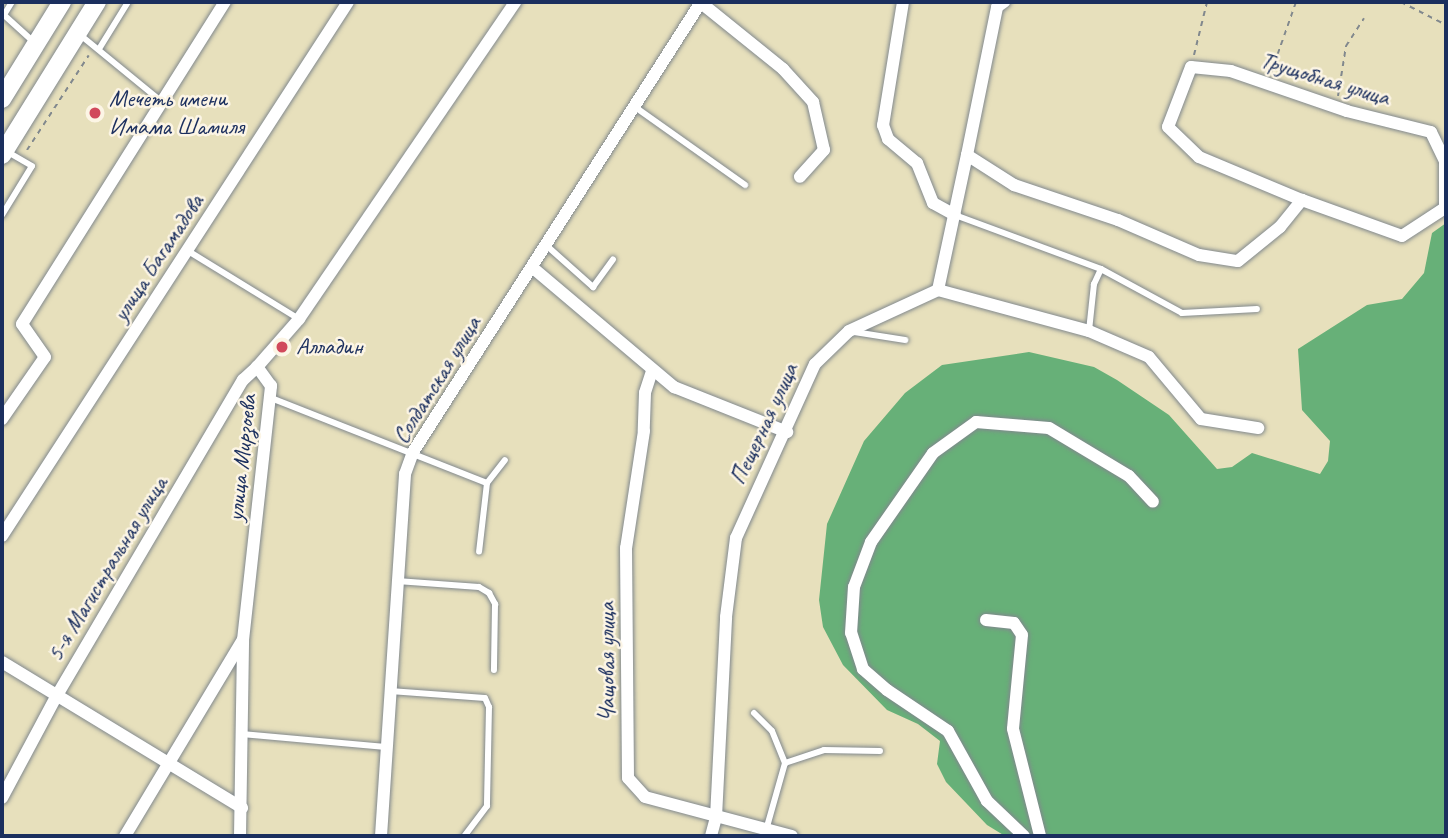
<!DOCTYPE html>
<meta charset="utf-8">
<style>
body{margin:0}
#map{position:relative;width:1448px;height:838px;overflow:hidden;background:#e7e0bc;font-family:Caveat,sans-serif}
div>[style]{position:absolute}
.forest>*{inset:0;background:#67b078}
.path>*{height:2px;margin-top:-1px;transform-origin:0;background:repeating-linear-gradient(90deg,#81888d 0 5px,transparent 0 10px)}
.roads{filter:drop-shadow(0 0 2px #81888d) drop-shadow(0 0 2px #81888d)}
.lane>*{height:6px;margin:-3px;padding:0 3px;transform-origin:3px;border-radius:3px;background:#fff}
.street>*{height:12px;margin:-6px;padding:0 6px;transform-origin:6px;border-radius:6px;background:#fff}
.primary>*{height:18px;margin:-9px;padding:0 9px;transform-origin:9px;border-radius:9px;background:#fff}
.dots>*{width:19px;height:19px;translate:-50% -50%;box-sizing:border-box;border:4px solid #fcf5e5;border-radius:50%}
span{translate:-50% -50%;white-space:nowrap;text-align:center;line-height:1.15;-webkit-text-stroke:5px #fcf5e5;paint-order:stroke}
.street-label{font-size:24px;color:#1b2f5e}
.poi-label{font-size:24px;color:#1b2f5e}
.left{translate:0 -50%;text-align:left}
.frame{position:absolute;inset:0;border:4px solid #1b2f5e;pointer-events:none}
</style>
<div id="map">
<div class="forest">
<i style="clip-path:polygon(1446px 223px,1446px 836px,1005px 836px,987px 825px,946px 782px,937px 764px,940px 741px,918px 724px,887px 710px,843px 665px,823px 627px,819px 600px,827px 524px,864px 441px,905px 393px,942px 365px,1029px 352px,1094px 367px,1117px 380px,1169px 415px,1217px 469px,1232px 467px,1252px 453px,1320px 474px,1328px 461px,1330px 441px,1302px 410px,1298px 349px,1367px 305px,1402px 299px,1424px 273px,1432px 233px)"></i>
</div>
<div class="path">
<i style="left:1401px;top:2px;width:51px;rotate:27.1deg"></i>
<i style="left:1194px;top:55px;width:55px;rotate:-76.2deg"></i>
<i style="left:1271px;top:73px;width:75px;rotate:-70.6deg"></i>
<i style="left:1338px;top:96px;width:51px;rotate:-80.9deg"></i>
<i style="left:1346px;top:46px;width:33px;rotate:-57deg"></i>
<i style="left:27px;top:150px;width:113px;rotate:-56.9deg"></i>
</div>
<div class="roads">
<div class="lane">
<i style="left:12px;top:2px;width:15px;rotate:122deg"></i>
<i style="left:4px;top:15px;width:42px;rotate:42.1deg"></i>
<i style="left:79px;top:34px;width:107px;rotate:39.3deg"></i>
<i style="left:99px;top:49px;width:55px;rotate:-58.3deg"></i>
<i style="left:635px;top:107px;width:135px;rotate:35.3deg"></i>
<i style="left:2px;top:215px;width:57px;rotate:-58.5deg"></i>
<i style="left:32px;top:166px;width:28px;rotate:-150deg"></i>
<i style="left:955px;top:215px;width:156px;rotate:20.3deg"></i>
<i style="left:1101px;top:269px;width:17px;rotate:115deg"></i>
<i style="left:1094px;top:284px;width:47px;rotate:96.1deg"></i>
<i style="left:547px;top:246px;width:62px;rotate:41.7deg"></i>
<i style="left:593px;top:287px;width:34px;rotate:-54deg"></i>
<i style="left:188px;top:251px;width:130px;rotate:31.5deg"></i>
<i style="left:1101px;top:269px;width:92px;rotate:28.5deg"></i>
<i style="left:1182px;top:313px;width:75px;rotate:-3.1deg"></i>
<i style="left:854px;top:332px;width:52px;rotate:8.9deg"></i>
<i style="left:271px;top:398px;width:232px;rotate:21.5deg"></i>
<i style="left:487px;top:483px;width:69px;rotate:96.6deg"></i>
<i style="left:487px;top:483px;width:29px;rotate:-52deg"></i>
<i style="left:397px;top:581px;width:82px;rotate:4.2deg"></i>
<i style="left:479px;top:587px;width:12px;rotate:31deg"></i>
<i style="left:489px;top:593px;width:13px;rotate:61deg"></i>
<i style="left:495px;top:604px;width:66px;rotate:90.9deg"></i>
<i style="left:390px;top:691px;width:95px;rotate:4.2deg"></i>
<i style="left:485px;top:698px;width:10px;rotate:66deg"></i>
<i style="left:489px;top:707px;width:99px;rotate:91.2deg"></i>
<i style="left:487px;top:806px;width:38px;rotate:127deg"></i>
<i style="left:754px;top:713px;width:25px;rotate:45deg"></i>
<i style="left:772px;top:731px;width:35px;rotate:68deg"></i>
<i style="left:785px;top:763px;width:70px;rotate:105.8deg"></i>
<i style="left:242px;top:734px;width:144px;rotate:5.2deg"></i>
<i style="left:785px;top:763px;width:41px;rotate:-18.4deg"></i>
<i style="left:824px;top:750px;width:56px;rotate:1deg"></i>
</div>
<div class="street">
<i style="left:700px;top:2px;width:107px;rotate:38.9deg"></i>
<i style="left:783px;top:69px;width:45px;rotate:47.7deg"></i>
<i style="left:813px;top:102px;width:49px;rotate:77.1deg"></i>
<i style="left:824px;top:150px;width:36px;rotate:132deg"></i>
<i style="left:903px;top:2px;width:125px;rotate:99.2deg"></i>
<i style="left:883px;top:125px;width:15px;rotate:70deg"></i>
<i style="left:888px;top:139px;width:38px;rotate:40deg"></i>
<i style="left:917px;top:163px;width:43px;rotate:68.2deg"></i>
<i style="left:933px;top:203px;width:25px;rotate:29deg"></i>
<i style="left:967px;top:155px;width:151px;rotate:-78.5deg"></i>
<i style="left:997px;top:7px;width:9px;rotate:-36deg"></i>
<i style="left:533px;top:268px;width:185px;rotate:40.2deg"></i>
<i style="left:674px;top:387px;width:122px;rotate:21.7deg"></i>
<i style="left:938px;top:290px;width:138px;rotate:-77.9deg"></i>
<i style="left:967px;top:155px;width:56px;rotate:32.6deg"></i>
<i style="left:1014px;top:185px;width:110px;rotate:18.6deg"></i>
<i style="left:1118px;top:220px;width:88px;rotate:23.4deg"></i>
<i style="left:1199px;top:255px;width:39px;rotate:9deg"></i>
<i style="left:1238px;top:261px;width:54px;rotate:-39deg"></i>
<i style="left:1280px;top:227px;width:35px;rotate:-51deg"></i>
<i style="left:1302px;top:200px;width:106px;rotate:19.8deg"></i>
<i style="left:1402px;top:236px;width:51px;rotate:-33.1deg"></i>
<i style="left:1445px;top:208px;width:47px;rotate:-90deg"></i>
<i style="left:1445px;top:161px;width:32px;rotate:-116deg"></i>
<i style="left:1431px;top:132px;width:87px;rotate:-166deg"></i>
<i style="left:1347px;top:111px;width:123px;rotate:-161deg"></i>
<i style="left:1231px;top:71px;width:40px;rotate:-174.3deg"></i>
<i style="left:1191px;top:67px;width:64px;rotate:111deg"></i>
<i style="left:1168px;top:127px;width:43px;rotate:44.1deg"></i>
<i style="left:1199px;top:157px;width:112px;rotate:22.7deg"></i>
<i style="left:652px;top:371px;width:23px;rotate:108deg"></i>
<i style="left:645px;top:393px;width:38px;rotate:92deg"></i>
<i style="left:644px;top:431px;width:118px;rotate:98.7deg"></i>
<i style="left:626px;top:548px;width:230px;rotate:89.5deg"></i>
<i style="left:628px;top:778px;width:25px;rotate:48deg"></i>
<i style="left:645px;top:797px;width:152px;rotate:14.9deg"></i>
<i style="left:2px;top:419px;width:75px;rotate:-55.3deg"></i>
<i style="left:45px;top:357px;width:40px;rotate:-124.9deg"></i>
<i style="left:22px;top:324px;width:381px;rotate:-57.8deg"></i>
<i style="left:2px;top:536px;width:636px;rotate:-57.06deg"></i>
<i style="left:986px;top:620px;width:28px;rotate:6deg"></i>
<i style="left:1014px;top:623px;width:14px;rotate:56deg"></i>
<i style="left:1022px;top:635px;width:94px;rotate:95.5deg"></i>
<i style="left:1013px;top:729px;width:110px;rotate:75.8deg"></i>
<i style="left:2px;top:662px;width:281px;rotate:31.3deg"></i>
<i style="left:2px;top:798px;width:115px;rotate:-61.9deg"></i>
<i style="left:56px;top:697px;width:368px;rotate:-59.5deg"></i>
<i style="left:243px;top:380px;width:19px;rotate:-43deg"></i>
<i style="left:125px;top:836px;width:229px;rotate:-59deg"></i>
<i style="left:240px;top:836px;width:196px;rotate:-89.1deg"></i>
<i style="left:243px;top:640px;width:256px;rotate:-83.7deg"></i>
<i style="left:271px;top:386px;width:24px;rotate:-126deg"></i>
<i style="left:257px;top:367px;width:64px;rotate:-48.8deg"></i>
<i style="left:299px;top:319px;width:384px;rotate:-55.7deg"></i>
<i style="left:381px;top:836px;width:363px;rotate:-86.2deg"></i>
<i style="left:405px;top:474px;width:23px;rotate:-70deg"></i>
<i style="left:413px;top:452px;width:534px;rotate:-57.38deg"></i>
<i style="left:711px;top:836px;width:20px;rotate:-75deg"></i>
<i style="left:716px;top:817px;width:200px;rotate:-87.1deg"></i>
<i style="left:726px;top:617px;width:80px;rotate:-82.8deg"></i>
<i style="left:736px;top:538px;width:191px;rotate:-65.6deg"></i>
<i style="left:815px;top:364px;width:47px;rotate:-44.1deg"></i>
<i style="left:849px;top:331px;width:98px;rotate:-24.7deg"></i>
<i style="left:938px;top:290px;width:156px;rotate:15.2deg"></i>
<i style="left:1089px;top:331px;width:65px;rotate:23.4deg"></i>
<i style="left:1149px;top:357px;width:81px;rotate:50deg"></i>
<i style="left:1201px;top:419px;width:58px;rotate:9deg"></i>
<i style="left:1024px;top:836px;width:51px;rotate:-136.6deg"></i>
<i style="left:987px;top:801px;width:80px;rotate:-119.1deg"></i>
<i style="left:948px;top:731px;width:73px;rotate:-146.1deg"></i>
<i style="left:887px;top:690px;width:32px;rotate:-139deg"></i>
<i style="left:863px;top:669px;width:38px;rotate:-108deg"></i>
<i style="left:851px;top:633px;width:46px;rotate:-86.3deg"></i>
<i style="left:854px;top:587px;width:48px;rotate:-69.3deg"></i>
<i style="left:871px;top:542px;width:108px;rotate:-55.1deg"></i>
<i style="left:933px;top:453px;width:53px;rotate:-35.8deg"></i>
<i style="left:976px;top:422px;width:73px;rotate:4.7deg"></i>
<i style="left:1049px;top:428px;width:93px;rotate:31deg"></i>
<i style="left:1129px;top:476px;width:35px;rotate:47deg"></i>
</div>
<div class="primary">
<i style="left:2px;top:99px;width:114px;rotate:-58.3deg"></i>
<i style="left:2px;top:155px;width:180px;rotate:-58.2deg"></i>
</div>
</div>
<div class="dots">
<i style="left:95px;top:113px;background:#d1495b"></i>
<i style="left:282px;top:347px;background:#d1495b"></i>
</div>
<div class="street-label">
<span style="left:1325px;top:79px;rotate:17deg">Трущобная улица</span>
<span style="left:158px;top:258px;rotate:-57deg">улица Багамадова</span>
<span style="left:437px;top:380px;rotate:-58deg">Солдатская улица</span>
<span style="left:764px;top:424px;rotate:-65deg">Пещерная улица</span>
<span style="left:242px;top:458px;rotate:-84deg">улица Мирзоева</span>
<span style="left:107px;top:569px;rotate:-59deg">5-я Магистральная улица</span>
<span style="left:607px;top:662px;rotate:-90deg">Чащовая улица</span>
</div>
<div class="poi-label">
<span class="left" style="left:109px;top:113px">Мечеть имени<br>Имама Шамиля</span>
<span class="left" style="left:296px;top:347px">Алладин</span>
</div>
<div class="frame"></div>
</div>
